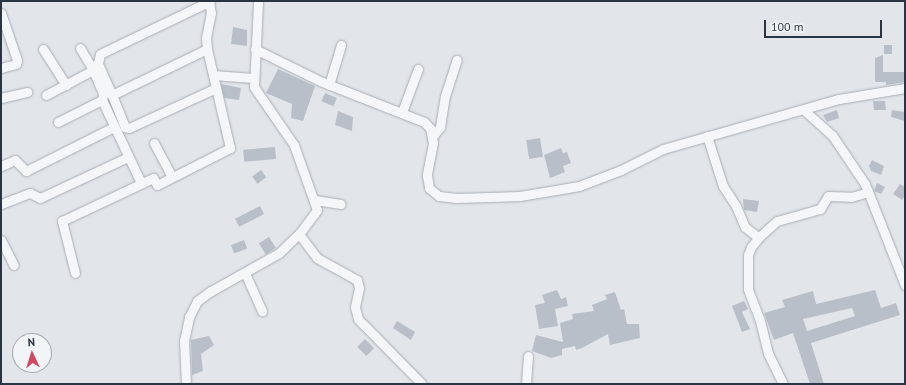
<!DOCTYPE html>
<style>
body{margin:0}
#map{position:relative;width:906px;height:385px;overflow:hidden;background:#e2e6eb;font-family:"PT Sans",sans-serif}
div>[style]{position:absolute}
.building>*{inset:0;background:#b9bfc8;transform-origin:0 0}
.roads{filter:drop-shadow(0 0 1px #a7adb5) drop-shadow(0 0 1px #a7adb5)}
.minor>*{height:9px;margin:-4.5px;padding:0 4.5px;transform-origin:4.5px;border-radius:4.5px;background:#f5f6f9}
span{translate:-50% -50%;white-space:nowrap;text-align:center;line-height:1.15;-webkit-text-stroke:3px #f2f5f8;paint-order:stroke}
.frame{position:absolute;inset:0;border:2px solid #2a3443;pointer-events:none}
.north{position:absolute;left:12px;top:333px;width:40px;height:40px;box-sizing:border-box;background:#f2f5f8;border:1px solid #a2a8b0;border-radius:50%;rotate:356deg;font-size:11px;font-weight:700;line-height:16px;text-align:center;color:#2a3443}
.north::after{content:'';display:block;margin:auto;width:14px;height:18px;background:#d14661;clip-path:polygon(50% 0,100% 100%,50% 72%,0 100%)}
.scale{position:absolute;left:764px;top:20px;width:118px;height:18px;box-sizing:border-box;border:2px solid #2a3443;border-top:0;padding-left:5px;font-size:12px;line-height:14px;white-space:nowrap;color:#2a3443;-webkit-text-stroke:3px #f2f5f8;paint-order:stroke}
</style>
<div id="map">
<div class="building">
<i style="clip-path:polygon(233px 27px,247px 30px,247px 46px,231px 44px)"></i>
<i style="left:884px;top:45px;width:8px;height:9px"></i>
<i style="clip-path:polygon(883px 55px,883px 72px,905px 72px,905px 82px,886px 85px,886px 82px,875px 82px,875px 58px)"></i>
<i style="clip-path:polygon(278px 69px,315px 86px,303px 121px,291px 118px,292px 104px,266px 93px)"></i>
<i style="clip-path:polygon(221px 84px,241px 88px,239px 100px,224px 98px)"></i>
<i style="left:325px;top:93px;width:13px;height:9px;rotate:23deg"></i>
<i style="clip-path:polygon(873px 101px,885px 101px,886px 110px,874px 110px)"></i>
<i style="clip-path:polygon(837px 110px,839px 118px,827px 122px,823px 115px)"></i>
<i style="clip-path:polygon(892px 110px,905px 112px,905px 121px,891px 117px)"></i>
<i style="clip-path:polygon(338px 111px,353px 117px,352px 131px,335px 125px)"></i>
<i style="left:540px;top:138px;width:19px;height:14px;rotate:81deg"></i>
<i style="left:275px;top:147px;width:12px;height:32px;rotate:85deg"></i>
<i style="clip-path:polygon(561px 148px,563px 153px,567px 152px,571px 163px,563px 166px,565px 172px,550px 178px,544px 155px)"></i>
<i style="clip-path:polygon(872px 160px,884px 166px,881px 175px,871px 171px,869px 166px)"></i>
<i style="left:261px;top:170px;width:9px;height:11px;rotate:54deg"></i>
<i style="clip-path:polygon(877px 183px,885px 187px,881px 194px,874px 191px)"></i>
<i style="clip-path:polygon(900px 184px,905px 187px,905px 195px,902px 200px,893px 194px)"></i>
<i style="clip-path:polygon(743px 199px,759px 201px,757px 212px,744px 210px)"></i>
<i style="left:260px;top:206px;width:9px;height:28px;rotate:63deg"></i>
<i style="left:269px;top:237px;width:13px;height:12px;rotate:58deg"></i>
<i style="left:244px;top:240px;width:9px;height:14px;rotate:69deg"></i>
<i style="clip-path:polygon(557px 290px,561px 299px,566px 297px,568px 306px,555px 309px,558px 326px,539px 329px,535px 305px,545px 303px,542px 295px)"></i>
<i style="clip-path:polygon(evenodd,875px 290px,881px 308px,896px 303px,900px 315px,811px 343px,824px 384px,810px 384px,793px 333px,774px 340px,764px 313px,785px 307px,782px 300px,813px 291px,816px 304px,875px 290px,852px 308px,855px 316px,807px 331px,803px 319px,852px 308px)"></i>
<i style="clip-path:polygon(615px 292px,621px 310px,624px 309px,627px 324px,639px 324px,640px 338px,610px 345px,608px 334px,582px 348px,576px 350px,575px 346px,562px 349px,562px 355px,551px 358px,532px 351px,536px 335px,563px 342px,560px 323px,573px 319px,572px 314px,594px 311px,592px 305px,607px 299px,605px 295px)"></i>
<i style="clip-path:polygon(744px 301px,748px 309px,742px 312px,750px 329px,742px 332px,732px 306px)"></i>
<i style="clip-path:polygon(397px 321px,415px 332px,411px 340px,393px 328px)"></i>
<i style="clip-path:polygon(209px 336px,214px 345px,201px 354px,203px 371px,192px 375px,191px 340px)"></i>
<i style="left:365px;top:339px;width:13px;height:11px;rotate:45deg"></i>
</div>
<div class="roads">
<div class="minor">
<i style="left:1px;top:13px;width:50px;rotate:71.2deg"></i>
<i style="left:17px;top:60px;width:4px;rotate:104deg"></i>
<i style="left:16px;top:64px;width:16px;rotate:165deg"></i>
<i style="left:80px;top:48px;width:26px;rotate:59deg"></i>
<i style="left:93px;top:70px;width:26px;rotate:67deg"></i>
<i style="left:103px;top:94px;width:6px;rotate:99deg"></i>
<i style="left:102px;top:100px;width:92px;rotate:64.8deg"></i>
<i style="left:43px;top:49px;width:43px;rotate:57.4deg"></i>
<i style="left:207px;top:49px;width:106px;rotate:154.2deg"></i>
<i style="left:112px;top:95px;width:35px;rotate:-114deg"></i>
<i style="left:98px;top:63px;width:9px;rotate:-77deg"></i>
<i style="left:100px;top:54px;width:122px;rotate:-25.7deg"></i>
<i style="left:255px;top:49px;width:72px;rotate:26.2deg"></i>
<i style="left:320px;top:81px;width:112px;rotate:21.5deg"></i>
<i style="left:424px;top:122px;width:8px;rotate:45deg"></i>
<i style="left:430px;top:128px;width:15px;rotate:79deg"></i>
<i style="left:433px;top:143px;width:33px;rotate:101deg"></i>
<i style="left:427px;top:175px;width:13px;rotate:81deg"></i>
<i style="left:429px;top:188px;width:13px;rotate:39deg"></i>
<i style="left:439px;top:196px;width:17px;rotate:7deg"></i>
<i style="left:456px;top:198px;width:64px;rotate:-1.8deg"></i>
<i style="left:520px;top:196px;width:60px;rotate:-9.6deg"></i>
<i style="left:579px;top:186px;width:45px;rotate:-20.9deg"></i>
<i style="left:621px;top:170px;width:47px;rotate:-26.6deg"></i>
<i style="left:663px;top:149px;width:183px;rotate:-15.9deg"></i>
<i style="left:839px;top:99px;width:67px;rotate:-9.5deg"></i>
<i style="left:213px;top:75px;width:40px;rotate:4.3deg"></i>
<i style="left:329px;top:85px;width:42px;rotate:-73.3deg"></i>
<i style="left:46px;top:95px;width:53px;rotate:-28deg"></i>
<i style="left:112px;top:95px;width:35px;rotate:68deg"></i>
<i style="left:125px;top:127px;width:4px;rotate:14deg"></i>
<i style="left:129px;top:128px;width:96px;rotate:-24.7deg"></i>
<i style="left:1px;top:98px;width:27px;rotate:-13deg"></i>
<i style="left:805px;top:111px;width:36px;rotate:42deg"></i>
<i style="left:832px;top:135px;width:59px;rotate:56deg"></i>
<i style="left:865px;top:184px;width:109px;rotate:68.4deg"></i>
<i style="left:402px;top:112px;width:46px;rotate:-69.6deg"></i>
<i style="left:58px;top:122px;width:49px;rotate:-26.6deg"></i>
<i style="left:707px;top:136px;width:52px;rotate:72.3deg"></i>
<i style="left:723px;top:186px;width:24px;rotate:57deg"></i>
<i style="left:736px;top:206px;width:23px;rotate:67deg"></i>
<i style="left:745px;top:227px;width:16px;rotate:38deg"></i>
<i style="left:432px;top:137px;width:13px;rotate:-51deg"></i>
<i style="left:440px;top:127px;width:31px;rotate:-81deg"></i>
<i style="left:445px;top:96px;width:38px;rotate:-72deg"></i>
<i style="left:154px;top:143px;width:38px;rotate:62deg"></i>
<i style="left:1px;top:166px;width:15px;rotate:-23deg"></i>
<i style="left:15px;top:160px;width:16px;rotate:45deg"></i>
<i style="left:26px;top:171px;width:98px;rotate:-26.6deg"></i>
<i style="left:315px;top:200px;width:26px;rotate:9deg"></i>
<i style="left:1px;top:204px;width:31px;rotate:-21deg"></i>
<i style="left:30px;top:193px;width:11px;rotate:27deg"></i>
<i style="left:40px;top:198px;width:97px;rotate:-25deg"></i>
<i style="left:299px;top:234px;width:30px;rotate:53deg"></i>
<i style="left:317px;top:258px;width:46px;rotate:28.8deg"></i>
<i style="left:357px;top:280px;width:8px;rotate:76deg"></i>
<i style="left:359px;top:288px;width:19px;rotate:102deg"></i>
<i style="left:355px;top:307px;width:12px;rotate:76deg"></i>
<i style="left:358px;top:319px;width:91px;rotate:45.4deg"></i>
<i style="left:1px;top:240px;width:28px;rotate:63deg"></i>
<i style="left:75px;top:273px;width:54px;rotate:-104deg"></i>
<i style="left:62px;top:221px;width:101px;rotate:-25.3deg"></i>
<i style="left:153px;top:178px;width:8px;rotate:60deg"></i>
<i style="left:157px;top:185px;width:82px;rotate:-26.9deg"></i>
<i style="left:230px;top:148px;width:102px;rotate:-103.1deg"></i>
<i style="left:207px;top:49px;width:11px;rotate:-95deg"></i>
<i style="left:206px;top:38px;width:25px;rotate:-79deg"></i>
<i style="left:211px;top:13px;width:11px;rotate:-100deg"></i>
<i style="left:245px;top:273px;width:42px;rotate:65.9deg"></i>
<i style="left:186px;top:384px;width:43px;rotate:-92.7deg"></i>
<i style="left:184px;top:341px;width:25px;rotate:-78deg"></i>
<i style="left:189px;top:317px;width:18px;rotate:-63deg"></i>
<i style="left:197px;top:301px;width:17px;rotate:-36deg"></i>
<i style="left:211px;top:291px;width:78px;rotate:-29.2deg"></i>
<i style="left:279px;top:253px;width:28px;rotate:-44deg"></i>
<i style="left:299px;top:234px;width:30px;rotate:-53deg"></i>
<i style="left:317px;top:210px;width:69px;rotate:-109.5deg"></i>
<i style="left:294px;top:145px;width:70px;rotate:-124.6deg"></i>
<i style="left:254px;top:87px;width:86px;rotate:-87.3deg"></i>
<i style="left:526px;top:384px;width:28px;rotate:-86deg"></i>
<i style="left:783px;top:384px;width:34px;rotate:-116deg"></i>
<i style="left:768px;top:353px;width:36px;rotate:-104deg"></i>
<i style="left:759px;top:318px;width:31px;rotate:-111deg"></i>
<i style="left:748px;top:289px;width:34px;rotate:-90deg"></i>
<i style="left:748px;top:255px;width:9px;rotate:-69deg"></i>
<i style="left:751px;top:247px;width:13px;rotate:-51deg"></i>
<i style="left:759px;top:237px;width:24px;rotate:-42deg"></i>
<i style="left:777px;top:221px;width:45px;rotate:-15.6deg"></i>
<i style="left:820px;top:209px;width:15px;rotate:-58deg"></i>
<i style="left:828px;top:196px;width:23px;rotate:2deg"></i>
<i style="left:851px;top:197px;width:18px;rotate:-16deg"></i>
</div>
</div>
<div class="frame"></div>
<div class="north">N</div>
<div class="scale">100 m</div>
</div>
